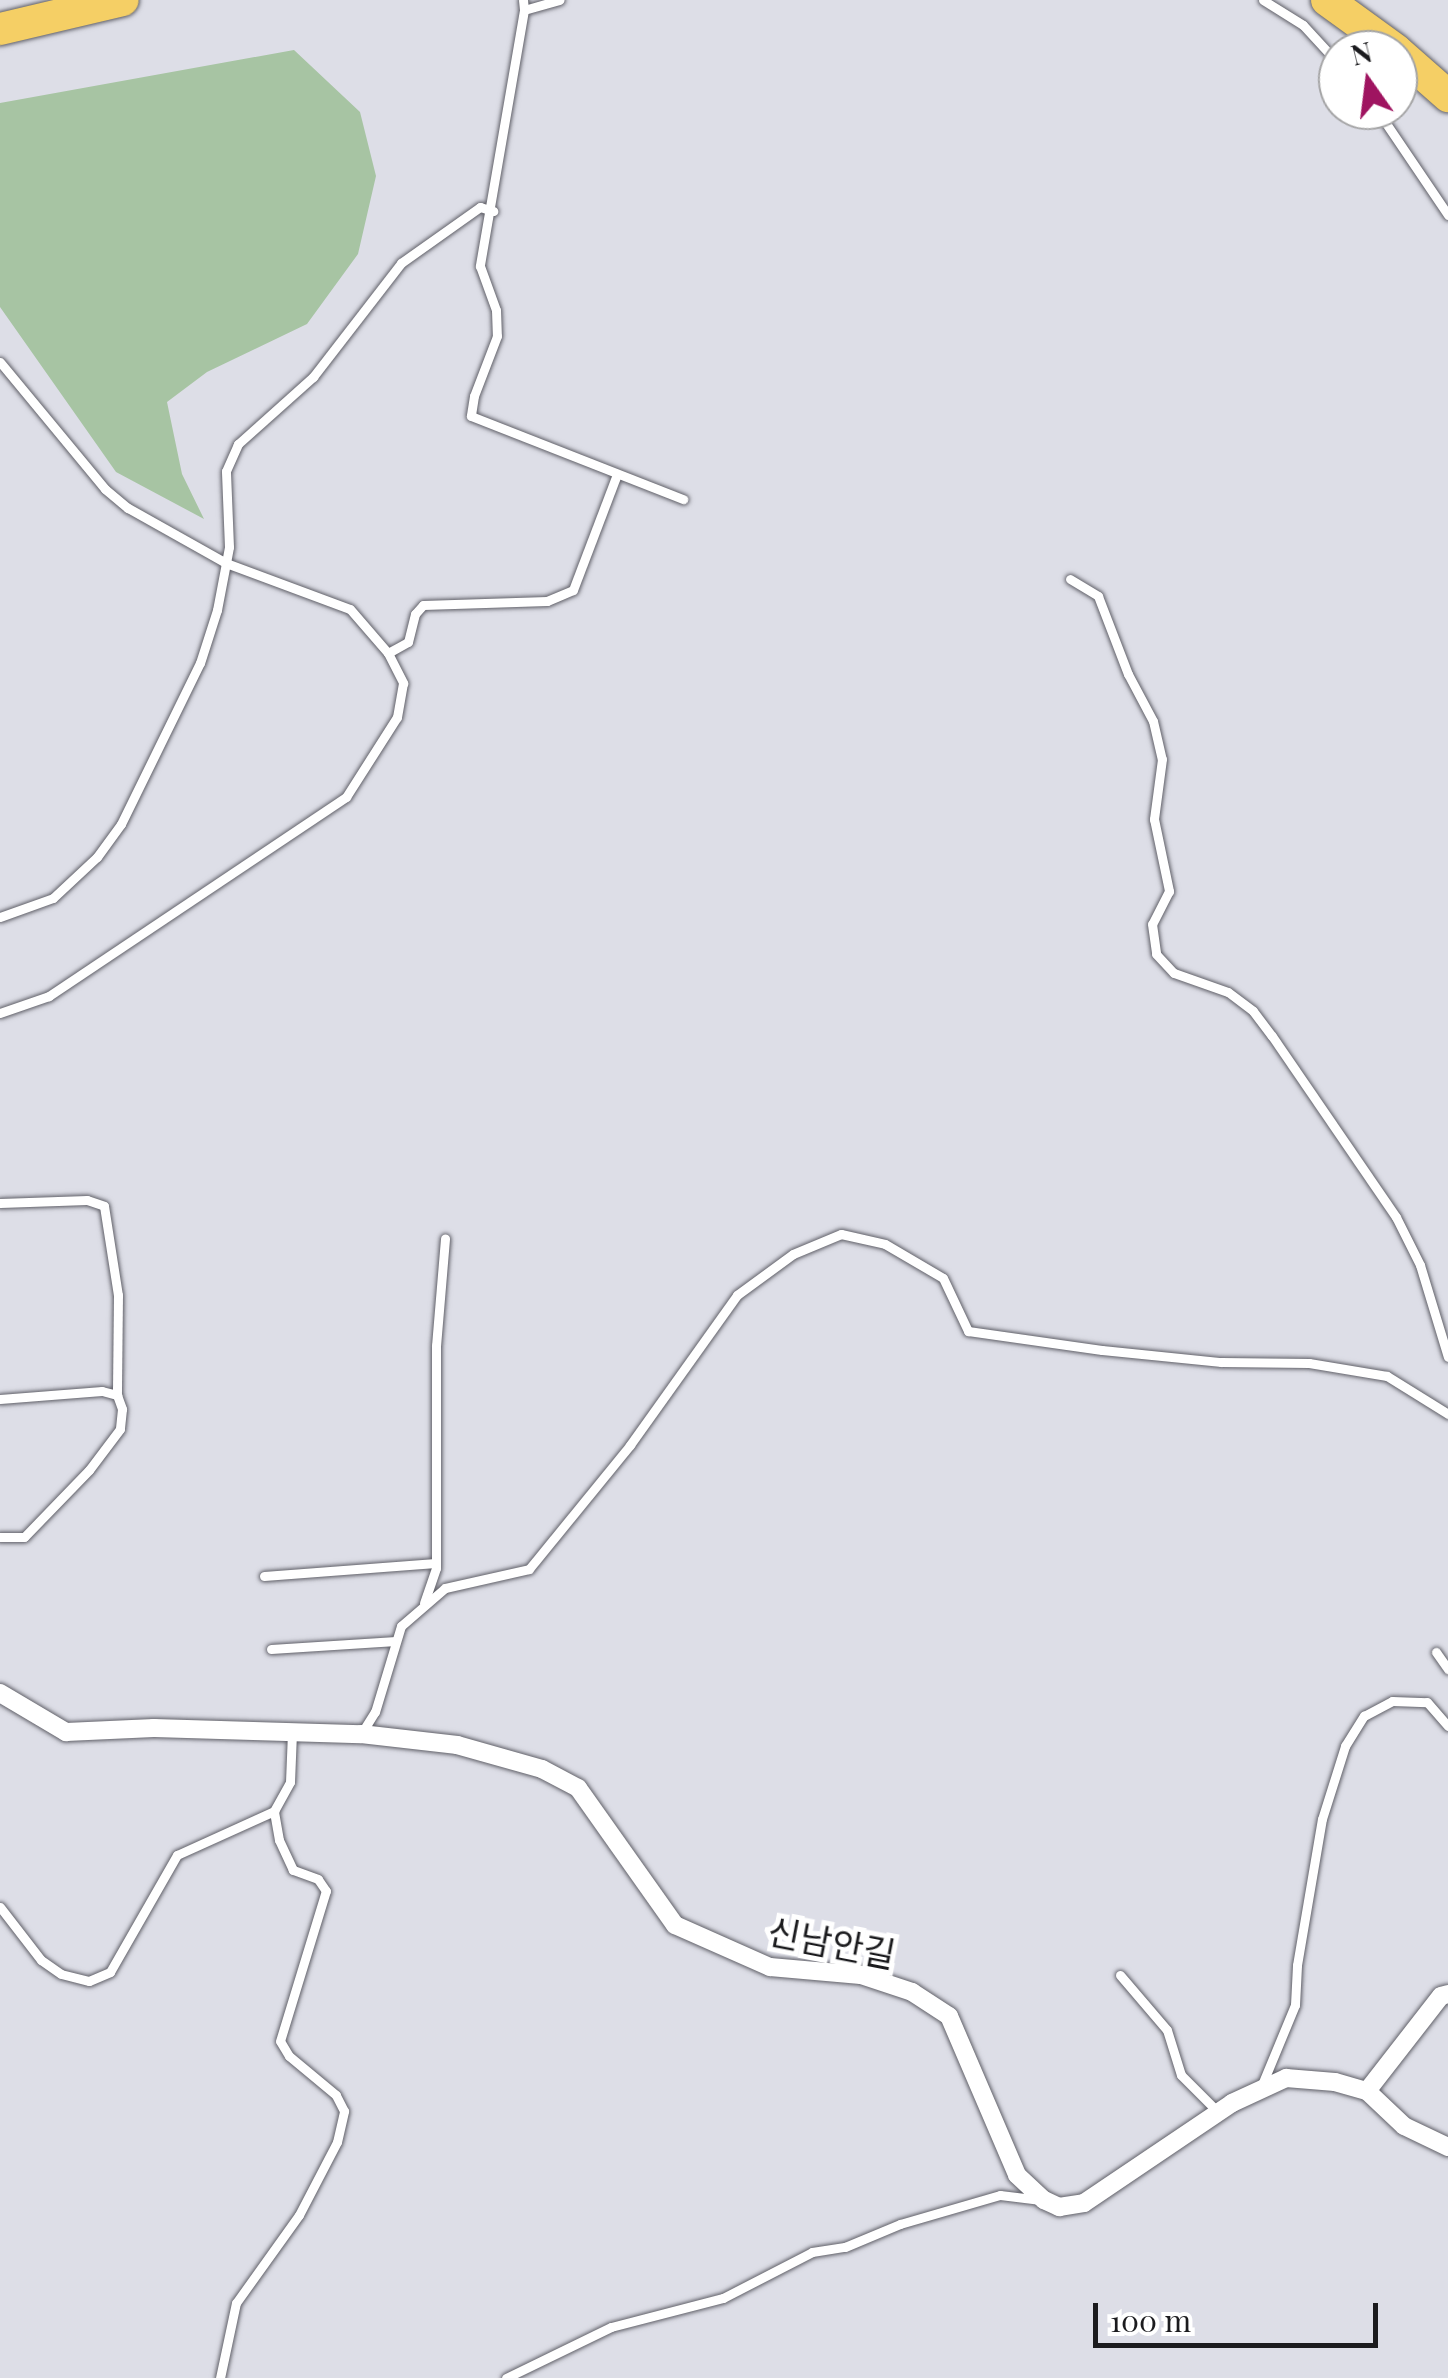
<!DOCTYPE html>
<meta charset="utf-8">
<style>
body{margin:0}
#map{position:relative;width:1448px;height:2378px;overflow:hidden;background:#dddee7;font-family:"Playfair Display","Noto Sans KR",serif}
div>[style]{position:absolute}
.green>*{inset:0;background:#a7c4a3}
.roads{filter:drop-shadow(0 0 2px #606068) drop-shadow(0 0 2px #606068)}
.lane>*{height:9px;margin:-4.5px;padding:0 4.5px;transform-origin:4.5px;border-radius:4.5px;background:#fff}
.street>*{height:18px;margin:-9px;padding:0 9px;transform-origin:9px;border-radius:9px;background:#fff}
.highway>*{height:32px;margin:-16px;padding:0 16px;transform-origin:16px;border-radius:16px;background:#f5cf65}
span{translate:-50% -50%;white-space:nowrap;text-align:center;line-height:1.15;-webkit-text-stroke:10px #fff;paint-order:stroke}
.street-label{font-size:35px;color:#1b1b1e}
.north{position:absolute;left:1318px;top:30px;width:100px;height:100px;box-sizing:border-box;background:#fff;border:2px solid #a4a4a5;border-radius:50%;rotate:346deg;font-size:28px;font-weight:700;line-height:40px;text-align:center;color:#1b1b1e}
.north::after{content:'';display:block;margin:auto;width:35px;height:45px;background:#9f1460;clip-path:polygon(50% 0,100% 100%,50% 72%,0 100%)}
.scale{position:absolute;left:1093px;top:2303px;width:285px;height:45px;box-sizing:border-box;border:5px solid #1b1b1e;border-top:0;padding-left:12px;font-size:30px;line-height:35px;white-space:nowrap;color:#1b1b1e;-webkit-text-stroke:8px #fff;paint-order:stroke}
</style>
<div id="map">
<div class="green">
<i style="clip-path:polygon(294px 50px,360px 112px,376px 176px,358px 254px,307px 324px,207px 372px,167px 402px,182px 474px,204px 519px,116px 472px,0 307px,0 103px)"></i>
</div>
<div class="roads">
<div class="lane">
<i style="left:523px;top:0;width:10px;rotate:84deg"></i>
<i style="left:524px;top:10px;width:37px;rotate:-16deg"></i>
<i style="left:1263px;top:0;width:47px;rotate:32deg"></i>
<i style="left:1303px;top:25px;width:52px;rotate:47.4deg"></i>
<i style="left:524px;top:10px;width:260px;rotate:99.8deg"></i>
<i style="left:480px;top:266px;width:47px;rotate:70deg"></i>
<i style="left:496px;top:310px;width:26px;rotate:88deg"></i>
<i style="left:497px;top:336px;width:64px;rotate:111deg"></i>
<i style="left:474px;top:396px;width:20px;rotate:99deg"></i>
<i style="left:471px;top:416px;width:228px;rotate:21.4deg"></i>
<i style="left:1377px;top:110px;width:127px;rotate:55.9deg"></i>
<i style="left:0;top:362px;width:165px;rotate:50.4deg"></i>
<i style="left:105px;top:489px;width:30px;rotate:40deg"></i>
<i style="left:128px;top:508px;width:112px;rotate:29.3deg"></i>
<i style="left:226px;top:563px;width:132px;rotate:20.4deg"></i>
<i style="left:350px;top:609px;width:58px;rotate:49.2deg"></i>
<i style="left:388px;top:653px;width:34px;rotate:63deg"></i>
<i style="left:403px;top:683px;width:35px;rotate:100deg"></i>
<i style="left:397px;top:717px;width:95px;rotate:122.5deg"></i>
<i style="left:346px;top:797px;width:358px;rotate:146.2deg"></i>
<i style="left:49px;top:996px;width:52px;rotate:160.9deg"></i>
<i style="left:1070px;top:579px;width:33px;rotate:31deg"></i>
<i style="left:1098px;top:596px;width:84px;rotate:69deg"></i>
<i style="left:1128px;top:674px;width:53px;rotate:62deg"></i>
<i style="left:1153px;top:721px;width:39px;rotate:77deg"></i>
<i style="left:1162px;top:759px;width:61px;rotate:97.6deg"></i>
<i style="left:1154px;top:819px;width:74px;rotate:78.2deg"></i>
<i style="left:1169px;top:891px;width:37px;rotate:117deg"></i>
<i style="left:1152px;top:924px;width:30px;rotate:82deg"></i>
<i style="left:1156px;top:954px;width:26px;rotate:47deg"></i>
<i style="left:1174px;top:973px;width:57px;rotate:19.4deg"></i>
<i style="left:1228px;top:992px;width:31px;rotate:37deg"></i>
<i style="left:1253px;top:1011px;width:31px;rotate:53deg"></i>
<i style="left:1272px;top:1036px;width:219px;rotate:55.6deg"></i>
<i style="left:1396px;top:1217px;width:54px;rotate:63.4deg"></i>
<i style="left:1420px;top:1265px;width:96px;rotate:73.1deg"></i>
<i style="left:388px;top:653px;width:23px;rotate:-29deg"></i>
<i style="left:408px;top:642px;width:29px;rotate:-76deg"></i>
<i style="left:415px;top:614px;width:12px;rotate:-48deg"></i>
<i style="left:423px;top:605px;width:124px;rotate:-1.8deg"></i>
<i style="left:547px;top:601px;width:28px;rotate:-23deg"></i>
<i style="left:573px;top:590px;width:124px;rotate:-69.2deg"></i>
<i style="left:0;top:917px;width:56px;rotate:-19.7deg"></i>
<i style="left:53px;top:898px;width:60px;rotate:-43deg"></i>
<i style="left:97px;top:857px;width:41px;rotate:-54deg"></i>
<i style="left:121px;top:824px;width:179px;rotate:-63.9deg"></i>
<i style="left:200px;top:663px;width:56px;rotate:-72.2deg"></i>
<i style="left:217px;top:610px;width:64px;rotate:-79.2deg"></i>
<i style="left:229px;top:547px;width:76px;rotate:-92.3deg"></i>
<i style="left:226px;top:471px;width:30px;rotate:-66deg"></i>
<i style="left:238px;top:444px;width:101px;rotate:-41.8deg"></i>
<i style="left:313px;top:377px;width:144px;rotate:-52.3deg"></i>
<i style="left:401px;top:263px;width:97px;rotate:-35.3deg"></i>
<i style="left:480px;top:207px;width:14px;rotate:17deg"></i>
<i style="left:0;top:1203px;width:87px;rotate:-2deg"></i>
<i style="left:87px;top:1200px;width:18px;rotate:19deg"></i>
<i style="left:104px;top:1206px;width:90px;rotate:81.1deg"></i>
<i style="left:118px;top:1295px;width:100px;rotate:90.6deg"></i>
<i style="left:0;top:1399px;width:102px;rotate:-4.5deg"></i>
<i style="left:102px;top:1391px;width:16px;rotate:15deg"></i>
<i style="left:117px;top:1395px;width:15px;rotate:70deg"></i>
<i style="left:122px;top:1409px;width:20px;rotate:96deg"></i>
<i style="left:120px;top:1429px;width:51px;rotate:127.1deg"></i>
<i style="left:89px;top:1470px;width:93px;rotate:134.1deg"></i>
<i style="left:24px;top:1537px;width:24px;rotate:180deg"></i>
<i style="left:264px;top:1576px;width:172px;rotate:-4.3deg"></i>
<i style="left:424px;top:1603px;width:37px;rotate:-71deg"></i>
<i style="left:436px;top:1568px;width:222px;rotate:-90deg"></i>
<i style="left:436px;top:1346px;width:108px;rotate:-85.2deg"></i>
<i style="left:271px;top:1649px;width:125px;rotate:-3.7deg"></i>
<i style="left:1436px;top:1652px;width:21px;rotate:55deg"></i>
<i style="left:361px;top:1734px;width:26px;rotate:-58deg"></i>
<i style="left:375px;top:1712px;width:90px;rotate:-73.2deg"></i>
<i style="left:401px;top:1626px;width:58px;rotate:-40.8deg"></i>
<i style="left:445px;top:1588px;width:86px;rotate:-12.7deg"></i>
<i style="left:529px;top:1569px;width:160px;rotate:-50.8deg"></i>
<i style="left:630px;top:1445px;width:184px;rotate:-54.5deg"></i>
<i style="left:737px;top:1295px;width:69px;rotate:-36.2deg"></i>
<i style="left:793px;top:1254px;width:52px;rotate:-22.6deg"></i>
<i style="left:841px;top:1234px;width:45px;rotate:12.8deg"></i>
<i style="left:885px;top:1244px;width:67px;rotate:30.4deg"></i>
<i style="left:943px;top:1278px;width:59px;rotate:64.7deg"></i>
<i style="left:968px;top:1331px;width:135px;rotate:8.1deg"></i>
<i style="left:1102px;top:1350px;width:120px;rotate:5.8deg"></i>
<i style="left:1221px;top:1362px;width:88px;rotate:0.7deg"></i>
<i style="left:1309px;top:1363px;width:79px;rotate:9.5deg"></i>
<i style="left:1387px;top:1376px;width:72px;rotate:31.9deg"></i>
<i style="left:0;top:1907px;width:67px;rotate:52.3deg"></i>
<i style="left:41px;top:1960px;width:24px;rotate:35deg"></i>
<i style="left:61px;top:1974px;width:29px;rotate:14deg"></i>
<i style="left:89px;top:1981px;width:23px;rotate:-23deg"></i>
<i style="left:110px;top:1972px;width:135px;rotate:-60.2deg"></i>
<i style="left:177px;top:1855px;width:107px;rotate:-24.4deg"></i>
<i style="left:274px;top:1811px;width:33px;rotate:-61deg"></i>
<i style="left:290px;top:1782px;width:49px;rotate:-87.7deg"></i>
<i style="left:1120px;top:1975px;width:72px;rotate:49.5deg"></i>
<i style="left:1167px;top:2030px;width:47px;rotate:72.7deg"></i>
<i style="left:1181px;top:2075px;width:52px;rotate:45deg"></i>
<i style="left:1261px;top:2087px;width:89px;rotate:-67.5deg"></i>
<i style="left:1295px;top:2005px;width:40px;rotate:-87.1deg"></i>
<i style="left:1297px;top:1965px;width:148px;rotate:-80.3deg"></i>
<i style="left:1322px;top:1819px;width:77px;rotate:-72.5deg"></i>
<i style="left:1345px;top:1746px;width:36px;rotate:-58deg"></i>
<i style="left:1364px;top:1716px;width:32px;rotate:-28deg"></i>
<i style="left:1392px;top:1701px;width:35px;rotate:2deg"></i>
<i style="left:1427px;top:1702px;width:32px;rotate:49deg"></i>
<i style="left:220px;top:2378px;width:77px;rotate:-78deg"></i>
<i style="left:236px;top:2303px;width:108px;rotate:-54.4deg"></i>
<i style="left:299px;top:2215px;width:82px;rotate:-62.5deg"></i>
<i style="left:337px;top:2142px;width:32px;rotate:-77deg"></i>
<i style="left:344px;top:2111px;width:18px;rotate:-117deg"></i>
<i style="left:336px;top:2095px;width:61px;rotate:-140.3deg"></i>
<i style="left:289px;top:2056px;width:17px;rotate:-121deg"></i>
<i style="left:280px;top:2041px;width:157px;rotate:-73deg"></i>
<i style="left:326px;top:1891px;width:14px;rotate:-124deg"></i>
<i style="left:318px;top:1879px;width:27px;rotate:-160deg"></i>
<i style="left:293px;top:1870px;width:33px;rotate:-115deg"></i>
<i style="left:279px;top:1840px;width:29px;rotate:-100deg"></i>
<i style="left:506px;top:2378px;width:117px;rotate:-25.9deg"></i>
<i style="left:611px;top:2327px;width:116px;rotate:-14.5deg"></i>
<i style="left:723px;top:2298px;width:100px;rotate:-27.3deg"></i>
<i style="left:812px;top:2252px;width:33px;rotate:-9deg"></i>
<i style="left:845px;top:2247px;width:60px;rotate:-22.7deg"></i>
<i style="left:900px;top:2224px;width:104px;rotate:-16.2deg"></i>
<i style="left:1000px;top:2195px;width:41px;rotate:7deg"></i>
</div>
<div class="street">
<i style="left:0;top:1693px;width:77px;rotate:30.6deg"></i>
<i style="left:66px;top:1732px;width:88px;rotate:-2.6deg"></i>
<i style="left:154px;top:1728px;width:207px;rotate:1.7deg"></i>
<i style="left:361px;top:1734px;width:97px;rotate:6.5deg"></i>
<i style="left:457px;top:1745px;width:88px;rotate:15.8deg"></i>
<i style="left:542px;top:1769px;width:41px;rotate:27.8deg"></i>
<i style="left:578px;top:1788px;width:168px;rotate:54.7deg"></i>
<i style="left:675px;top:1925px;width:104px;rotate:23.9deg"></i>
<i style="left:770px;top:1967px;width:91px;rotate:5deg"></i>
<i style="left:861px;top:1975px;width:54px;rotate:18.4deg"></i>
<i style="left:912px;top:1992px;width:44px;rotate:33deg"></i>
<i style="left:949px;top:2016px;width:173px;rotate:66.8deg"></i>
<i style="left:1017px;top:2175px;width:37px;rotate:43deg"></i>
<i style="left:1044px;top:2200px;width:17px;rotate:25deg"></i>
<i style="left:1059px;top:2207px;width:25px;rotate:-9deg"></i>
<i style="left:1084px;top:2203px;width:179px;rotate:-34deg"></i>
<i style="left:1232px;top:2103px;width:60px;rotate:-24.8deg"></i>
<i style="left:1286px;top:2078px;width:49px;rotate:4.7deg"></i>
<i style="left:1335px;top:2082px;width:33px;rotate:16deg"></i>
<i style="left:1367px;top:2091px;width:51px;rotate:43.4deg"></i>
<i style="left:1404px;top:2126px;width:49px;rotate:25.5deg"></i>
<i style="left:1367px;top:2091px;width:120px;rotate:-52.1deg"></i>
<i style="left:1441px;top:1996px;width:7px;rotate:-16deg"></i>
</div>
<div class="highway">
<i style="left:1327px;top:0;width:85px;rotate:35.9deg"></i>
<i style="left:0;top:29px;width:126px;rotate:-13.3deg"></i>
<i style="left:1398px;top:52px;width:67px;rotate:41.3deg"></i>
</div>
</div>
<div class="street-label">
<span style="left:832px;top:1942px;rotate:11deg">신남안길</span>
</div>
<div class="north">N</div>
<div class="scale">100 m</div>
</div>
